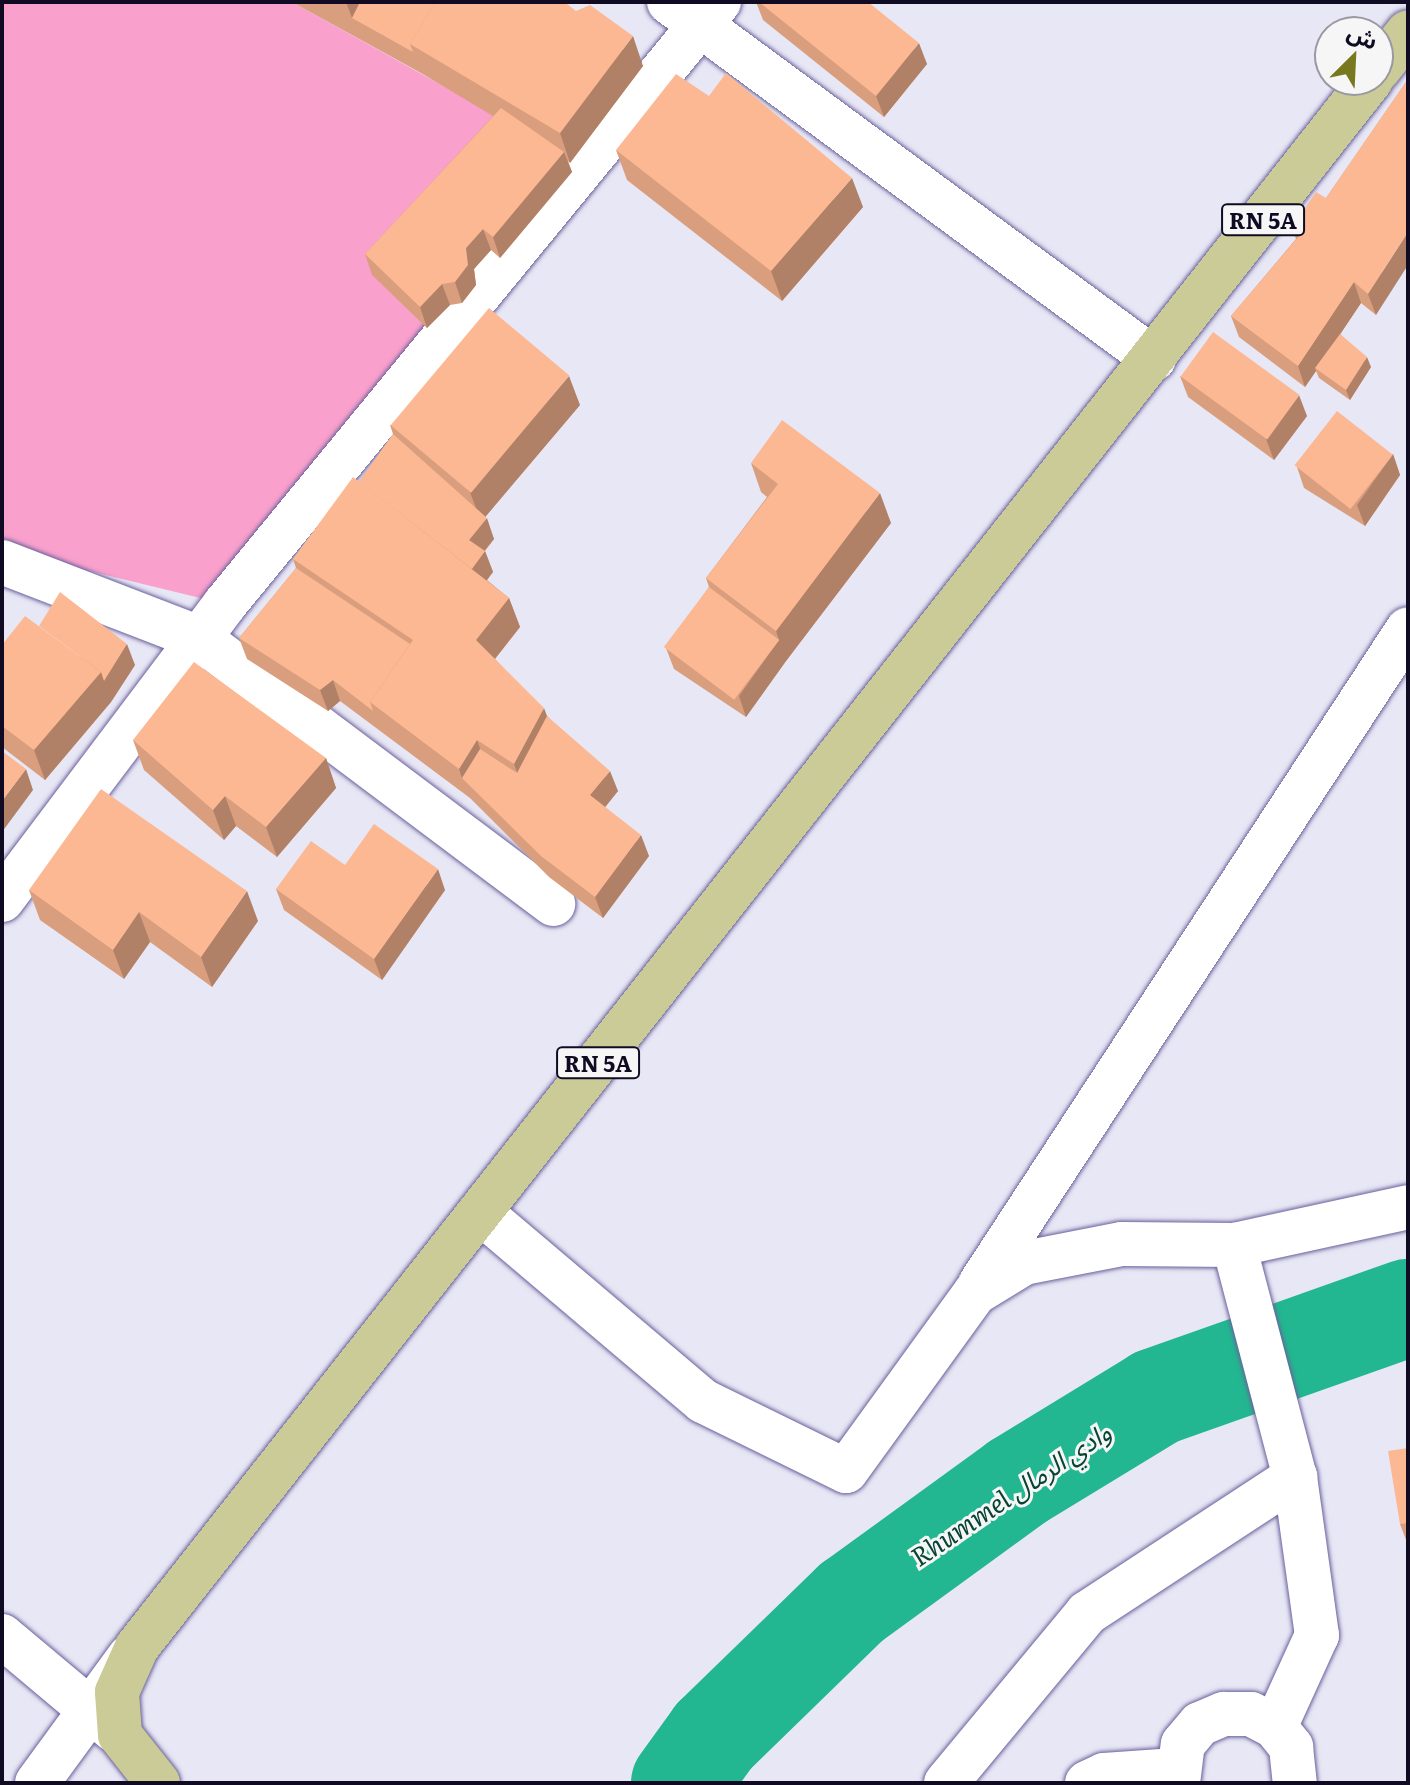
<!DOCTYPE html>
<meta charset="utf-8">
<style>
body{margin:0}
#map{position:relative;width:1410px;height:1785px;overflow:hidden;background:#e8e7f5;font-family:Literata,"Noto Sans Arabic",serif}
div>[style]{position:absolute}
.green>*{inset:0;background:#faa0cc}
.river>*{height:98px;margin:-49px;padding:0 49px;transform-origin:49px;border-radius:49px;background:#22b790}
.roads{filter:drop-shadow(0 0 2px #69609d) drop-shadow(0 0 2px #69609d)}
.minor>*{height:44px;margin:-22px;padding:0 22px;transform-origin:22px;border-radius:22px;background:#fff}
.major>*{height:44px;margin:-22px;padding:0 22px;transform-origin:22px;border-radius:22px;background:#cbcb97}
.wall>*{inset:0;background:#d99e7e}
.shaded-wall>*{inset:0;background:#b08167}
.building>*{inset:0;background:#fcb893;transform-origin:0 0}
span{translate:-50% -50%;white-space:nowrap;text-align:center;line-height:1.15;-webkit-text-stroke:6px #f6f6f6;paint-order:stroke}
.shield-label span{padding:2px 6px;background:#f6f6f6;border:2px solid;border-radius:6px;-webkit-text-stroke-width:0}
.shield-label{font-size:22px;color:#100b23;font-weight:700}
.water-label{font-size:26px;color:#084434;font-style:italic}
.frame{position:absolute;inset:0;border:4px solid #100b23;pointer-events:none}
.north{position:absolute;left:1314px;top:16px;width:80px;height:80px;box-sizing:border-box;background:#f6f6f6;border:2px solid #9a98a2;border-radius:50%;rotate:24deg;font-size:22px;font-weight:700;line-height:32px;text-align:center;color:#100b23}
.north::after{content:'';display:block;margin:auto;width:28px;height:36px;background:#78781f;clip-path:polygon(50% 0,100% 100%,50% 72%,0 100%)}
</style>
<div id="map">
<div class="green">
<i style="clip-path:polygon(2px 2px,292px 2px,512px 124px,427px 328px,225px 604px,77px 568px,2px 539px)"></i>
</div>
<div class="river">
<i style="left:680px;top:1783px;width:58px;rotate:-54.1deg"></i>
<i style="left:714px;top:1736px;width:192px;rotate:-44.2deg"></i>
<i style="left:852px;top:1602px;width:204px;rotate:-36deg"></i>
<i style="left:1017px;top:1482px;width:163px;rotate:-31.4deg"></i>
<i style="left:1156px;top:1397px;width:267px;rotate:-19.5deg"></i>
</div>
<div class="roads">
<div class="minor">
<i style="left:669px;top:2px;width:602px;rotate:36.36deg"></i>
<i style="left:2px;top:562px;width:211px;rotate:21.1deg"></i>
<i style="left:199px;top:638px;width:443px;rotate:36.9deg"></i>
<i style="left:2px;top:900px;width:371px;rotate:-53deg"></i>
<i style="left:225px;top:604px;width:779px;rotate:-50.63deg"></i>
<i style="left:480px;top:1212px;width:292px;rotate:40.3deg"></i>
<i style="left:703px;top:1401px;width:159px;rotate:26.1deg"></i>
<i style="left:846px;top:1471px;width:220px;rotate:-54.1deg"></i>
<i style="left:975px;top:1293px;width:57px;rotate:-31.5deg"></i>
<i style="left:1024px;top:1263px;width:100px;rotate:-11deg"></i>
<i style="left:1122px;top:1244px;width:112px;rotate:0.5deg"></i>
<i style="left:1234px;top:1245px;width:178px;rotate:-12.3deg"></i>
<i style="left:1234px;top:1245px;width:240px;rotate:75.3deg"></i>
<i style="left:1295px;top:1477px;width:160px;rotate:82.1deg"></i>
<i style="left:1317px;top:1635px;width:101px;rotate:114.5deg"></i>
<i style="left:980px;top:1284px;width:782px;rotate:-56.84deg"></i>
<i style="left:2px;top:1636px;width:146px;rotate:40deg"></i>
<i style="left:37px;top:1783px;width:157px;rotate:-53.8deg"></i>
<i style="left:946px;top:1783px;width:221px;rotate:-50.3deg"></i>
<i style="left:1087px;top:1613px;width:249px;rotate:-33.2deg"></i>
<i style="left:1087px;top:1783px;width:19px;rotate:-25deg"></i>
<i style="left:1104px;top:1775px;width:72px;rotate:-4deg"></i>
<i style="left:1178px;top:1783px;width:39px;rotate:-83deg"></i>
<i style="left:1183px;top:1744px;width:26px;rotate:-50deg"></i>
<i style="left:1200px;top:1724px;width:26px;rotate:-23deg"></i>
<i style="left:1224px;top:1714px;width:27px"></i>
<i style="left:1251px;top:1714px;width:27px;rotate:28deg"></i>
<i style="left:1275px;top:1727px;width:26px;rotate:51deg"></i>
<i style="left:1291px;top:1747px;width:36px;rotate:84deg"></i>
</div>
<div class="major">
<i style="left:1378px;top:70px;width:48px;rotate:-51.7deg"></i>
<i style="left:158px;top:1783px;width:61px;rotate:-128.4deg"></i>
<i style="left:120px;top:1735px;width:43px;rotate:-94deg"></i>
<i style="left:117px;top:1692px;width:49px;rotate:-66deg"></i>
<i style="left:137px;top:1647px;width:1995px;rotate:-51.78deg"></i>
</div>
</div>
<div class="wall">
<i style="clip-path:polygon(292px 2px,564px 2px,643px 66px,570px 163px,568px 161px,572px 172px,500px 258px,491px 250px,474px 269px,476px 285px,462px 303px,450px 305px,427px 328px,372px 275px,365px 254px,493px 116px,421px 73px)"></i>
<i style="clip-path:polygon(756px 2px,868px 2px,927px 64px,884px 117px,763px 20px)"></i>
<i style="clip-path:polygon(1408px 79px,1376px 315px,1361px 303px,1340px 334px,1371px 367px,1350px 400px,1319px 378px,1316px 371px,1305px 387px,1239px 337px,1231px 316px,1296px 239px,1292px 227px,1326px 198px)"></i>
<i style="clip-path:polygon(616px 150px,863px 207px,782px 301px,627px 180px)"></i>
<i style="clip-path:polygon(1180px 376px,1307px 416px,1274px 460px,1188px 397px)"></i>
<i style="clip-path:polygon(580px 405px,485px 517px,494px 539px,485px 551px,493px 572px,487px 580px,509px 598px,520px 627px,495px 659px,547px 716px,618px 791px,605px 807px,649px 856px,603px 918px,549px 877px,470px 798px,340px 701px,328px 711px,247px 659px,239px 638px,296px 568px,293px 559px,359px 482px,393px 434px,390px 425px)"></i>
<i style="clip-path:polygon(1393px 454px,1400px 475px,1365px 526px,1304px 488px,1297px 467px)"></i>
<i style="clip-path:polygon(751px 463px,891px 523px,786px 661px,746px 717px,674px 669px,666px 648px,709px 587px,706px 578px,767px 497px,761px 492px)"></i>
<i style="clip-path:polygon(2px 645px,135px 665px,111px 702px,45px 780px,2px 747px)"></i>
<i style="clip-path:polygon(133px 740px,326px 758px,336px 788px,277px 857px,236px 826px,224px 840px,144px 770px)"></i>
<i style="clip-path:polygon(345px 865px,445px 890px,382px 980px,284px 910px,276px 889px)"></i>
<i style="clip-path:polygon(29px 890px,258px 921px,212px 987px,150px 942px,124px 979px,40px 920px)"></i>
<i style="clip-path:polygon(1408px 1448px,1408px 1545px,1400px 1524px)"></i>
</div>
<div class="shaded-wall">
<i style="clip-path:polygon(346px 2px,377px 2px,352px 18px)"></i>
<i style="clip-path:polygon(633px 36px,643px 66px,570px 163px,560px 133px)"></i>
<i style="clip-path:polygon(919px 43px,927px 64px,884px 117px,876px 96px)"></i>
<i style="clip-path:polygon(564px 152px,572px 172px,500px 258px,493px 237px)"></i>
<i style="clip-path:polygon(852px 178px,863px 207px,782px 301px,771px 271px)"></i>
<i style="clip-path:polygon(483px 229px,491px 250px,474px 269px,476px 285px,462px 303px,455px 282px,466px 248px)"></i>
<i style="clip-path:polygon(1408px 232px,1408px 265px,1376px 315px,1368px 294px)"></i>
<i style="clip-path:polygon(1354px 282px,1361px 303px,1317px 369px,1315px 368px,1316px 371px,1305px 387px,1298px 366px)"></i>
<i style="clip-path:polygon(442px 284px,450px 305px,427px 328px,420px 307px)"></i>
<i style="clip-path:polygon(1367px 357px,1371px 367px,1350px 400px,1346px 390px)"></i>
<i style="clip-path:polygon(569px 376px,580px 405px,481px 522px,470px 492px)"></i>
<i style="clip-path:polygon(1299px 395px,1307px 416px,1274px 460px,1266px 439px)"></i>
<i style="clip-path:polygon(1393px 454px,1400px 475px,1365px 526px,1357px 505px)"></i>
<i style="clip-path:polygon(880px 493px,891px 523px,786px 661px,746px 717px,739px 696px,779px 640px,776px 631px)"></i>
<i style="clip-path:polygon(487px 518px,494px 539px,476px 561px,469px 540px)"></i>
<i style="clip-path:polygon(485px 551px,493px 572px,477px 593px,469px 572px)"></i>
<i style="clip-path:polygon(509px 598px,520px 627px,487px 669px,476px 640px)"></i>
<i style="clip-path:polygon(127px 644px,135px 665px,111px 702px,45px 780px,34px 750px,101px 672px)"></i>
<i style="clip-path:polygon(333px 680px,340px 701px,328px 711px,320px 690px)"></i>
<i style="clip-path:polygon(544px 708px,555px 737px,525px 794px,514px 764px)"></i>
<i style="clip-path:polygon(477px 740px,488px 770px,462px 778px,459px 769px)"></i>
<i style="clip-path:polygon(326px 758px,336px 788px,277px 857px,266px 827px)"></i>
<i style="clip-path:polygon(26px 769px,33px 790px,2px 832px,2px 801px)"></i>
<i style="clip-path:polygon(610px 771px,618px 791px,598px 816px,590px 795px)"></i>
<i style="clip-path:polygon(225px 796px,236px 826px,224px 840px,213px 810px)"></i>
<i style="clip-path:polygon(641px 835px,649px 856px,603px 918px,595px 897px)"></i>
<i style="clip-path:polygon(438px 869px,445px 890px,382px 980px,374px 959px)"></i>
<i style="clip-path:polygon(247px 891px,258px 921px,212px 987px,201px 957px)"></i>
<i style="clip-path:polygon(139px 912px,150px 942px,124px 979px,113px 950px)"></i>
</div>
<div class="building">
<i style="clip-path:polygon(360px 2px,435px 2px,410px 44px,413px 52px,352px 18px)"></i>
<i style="clip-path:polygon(435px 2px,564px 2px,576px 11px,590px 5px,633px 36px,560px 133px,410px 44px)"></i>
<i style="clip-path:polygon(759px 2px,868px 2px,919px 43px,876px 96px)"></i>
<i style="clip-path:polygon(726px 73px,852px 178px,771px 271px,616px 150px,676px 74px,709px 96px)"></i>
<i style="clip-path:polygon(1408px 79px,1408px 232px,1368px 294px,1354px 282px,1298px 366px,1231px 316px,1300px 235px,1292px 227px,1316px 192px,1326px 198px)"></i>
<i style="clip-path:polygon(501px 108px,564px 152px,493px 237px,483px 229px,466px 248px,468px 265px,455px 282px,442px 284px,420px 307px,365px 254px)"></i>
<i style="left:489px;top:308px;width:105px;height:153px;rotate:40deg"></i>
<i style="left:1213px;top:332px;width:107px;height:55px;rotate:36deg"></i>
<i style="clip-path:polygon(1340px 334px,1367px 357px,1346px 390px,1315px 368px)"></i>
<i style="left:1337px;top:411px;width:71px;height:69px;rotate:38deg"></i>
<i style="clip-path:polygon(782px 420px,880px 493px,776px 631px,706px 578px,778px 484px,751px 463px)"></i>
<i style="clip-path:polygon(393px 434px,487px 518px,469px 540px,485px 551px,472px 569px,359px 482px)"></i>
<i style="clip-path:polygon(353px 477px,509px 598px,476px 640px,544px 708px,514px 764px,477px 740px,459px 769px,370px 702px,413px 640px,293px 559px)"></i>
<i style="clip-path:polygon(296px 568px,410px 644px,370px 702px,373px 711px,333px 680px,320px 690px,239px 638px)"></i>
<i style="left:709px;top:587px;width:88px;height:75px;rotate:37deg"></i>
<i style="clip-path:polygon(60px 592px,127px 644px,104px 681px,101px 672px,39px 626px)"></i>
<i style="clip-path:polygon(25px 616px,101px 672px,34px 750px,2px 726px,2px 645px)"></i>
<i style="clip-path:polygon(194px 662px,326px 758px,266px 827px,225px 796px,213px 810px,133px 740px)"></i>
<i style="clip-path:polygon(547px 716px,610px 771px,590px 795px,641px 835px,595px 897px,541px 856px,462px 778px,480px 749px,517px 773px)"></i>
<i style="clip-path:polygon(2px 751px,26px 769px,2px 801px)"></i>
<i style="clip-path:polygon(101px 789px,247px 891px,201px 957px,139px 912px,113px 950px,29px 890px)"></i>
<i style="clip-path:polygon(374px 824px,438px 869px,374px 959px,276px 889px,311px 841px,345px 865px)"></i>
<i style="clip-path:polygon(1408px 1448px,1408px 1523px,1400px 1524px,1388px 1451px)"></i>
</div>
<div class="shield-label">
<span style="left:1263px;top:220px">RN 5A</span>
<span style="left:598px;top:1063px">RN 5A</span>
</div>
<div class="water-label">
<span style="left:1010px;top:1493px;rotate:-34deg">Rhummel وادي الرمال</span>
</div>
<div class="frame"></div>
<div class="north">ش</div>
</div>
